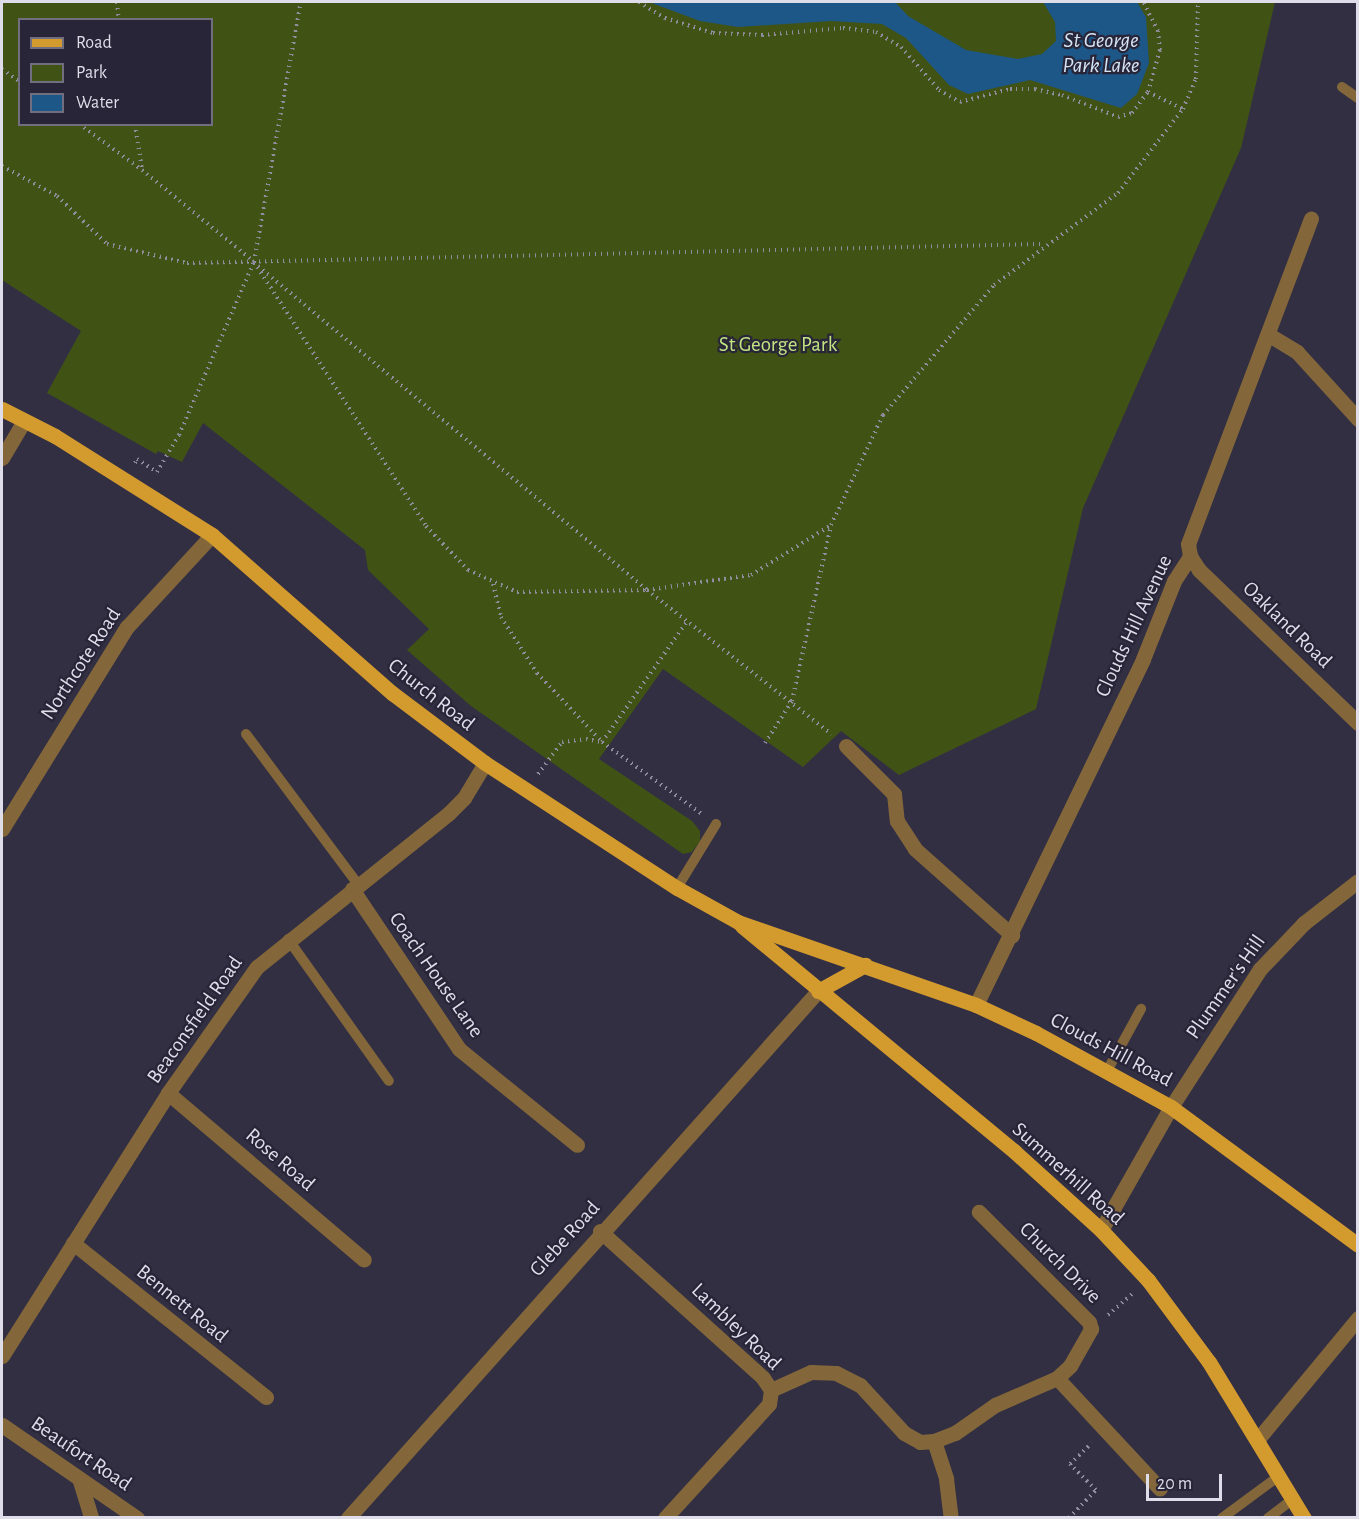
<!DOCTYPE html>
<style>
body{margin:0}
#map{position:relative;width:1359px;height:1519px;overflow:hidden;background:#322f43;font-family:"Alegreya Sans",sans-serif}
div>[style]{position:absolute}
.green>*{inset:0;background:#405315}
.water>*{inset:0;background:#1c5787}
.path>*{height:4px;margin-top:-2px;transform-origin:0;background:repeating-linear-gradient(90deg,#908e9e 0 1.5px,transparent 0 6px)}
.lane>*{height:10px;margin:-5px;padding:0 5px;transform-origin:5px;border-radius:5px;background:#83673a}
.street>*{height:15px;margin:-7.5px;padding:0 7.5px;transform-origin:7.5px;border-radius:7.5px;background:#83673a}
.primary>*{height:15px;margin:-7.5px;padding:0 7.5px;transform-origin:7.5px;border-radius:7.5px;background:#d39a2e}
span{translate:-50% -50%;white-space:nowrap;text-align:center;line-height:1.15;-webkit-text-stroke:4.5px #282538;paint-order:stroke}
.park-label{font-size:21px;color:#c1e382}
.street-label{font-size:21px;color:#dfddea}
.water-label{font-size:22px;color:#d5e4f3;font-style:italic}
.frame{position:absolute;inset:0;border:3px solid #dfddea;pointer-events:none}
.legend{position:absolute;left:18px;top:18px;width:195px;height:108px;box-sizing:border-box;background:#282538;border:2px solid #716f7f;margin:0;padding:8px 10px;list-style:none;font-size:18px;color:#dfddea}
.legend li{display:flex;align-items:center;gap:12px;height:30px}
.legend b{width:30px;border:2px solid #716f7f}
.scale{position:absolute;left:1146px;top:1474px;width:76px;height:27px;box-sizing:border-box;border:3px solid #dfddea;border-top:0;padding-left:8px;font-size:18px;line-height:21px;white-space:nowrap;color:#dfddea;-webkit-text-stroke:4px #282538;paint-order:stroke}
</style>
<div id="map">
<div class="green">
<i style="clip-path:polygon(evenodd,2px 2px,1275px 2px,1241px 148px,1083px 508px,1036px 709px,899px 775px,841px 731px,803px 767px,663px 669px,599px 759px,692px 821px,700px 831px,700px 841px,692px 852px,683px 854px,471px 706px,407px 650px,429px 629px,368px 570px,365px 550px,203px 423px,182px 462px,158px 451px,156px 454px,47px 393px,81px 331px,2px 280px,2px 2px,20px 20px,212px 20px,212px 124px,20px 124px,20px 20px)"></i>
</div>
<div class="water">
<i style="clip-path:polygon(649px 2px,895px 2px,908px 16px,966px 50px,1018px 59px,1042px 54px,1056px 41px,1055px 22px,1043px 2px,1137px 2px,1146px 17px,1149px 63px,1137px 94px,1121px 108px,1030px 80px,968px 94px,949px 85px,906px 38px,882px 24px,831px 21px,738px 27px,700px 21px)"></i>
</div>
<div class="path">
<i style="left:117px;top:2px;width:18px;rotate:84deg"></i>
<i style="left:639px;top:2px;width:31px;rotate:32deg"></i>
<i style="left:665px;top:18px;width:50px;rotate:17.4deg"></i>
<i style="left:713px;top:33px;width:49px;rotate:2.3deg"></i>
<i style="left:762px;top:35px;width:81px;rotate:-4.9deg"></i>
<i style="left:843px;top:28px;width:33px;rotate:7deg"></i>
<i style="left:876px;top:32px;width:29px;rotate:31deg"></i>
<i style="left:901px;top:47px;width:57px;rotate:48.5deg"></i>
<i style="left:939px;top:90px;width:24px;rotate:30deg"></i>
<i style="left:960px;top:102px;width:52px;rotate:-14.6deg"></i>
<i style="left:1010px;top:89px;width:25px"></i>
<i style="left:1035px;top:89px;width:28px;rotate:13deg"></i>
<i style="left:1062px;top:95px;width:60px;rotate:21.4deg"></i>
<i style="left:1118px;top:117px;width:15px;rotate:-16deg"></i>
<i style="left:1132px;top:113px;width:26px;rotate:-53deg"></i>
<i style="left:1148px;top:92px;width:44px;rotate:-74.1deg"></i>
<i style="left:1160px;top:50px;width:19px;rotate:-96deg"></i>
<i style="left:1158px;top:31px;width:33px;rotate:-117deg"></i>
<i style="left:2px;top:69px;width:22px;rotate:36deg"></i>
<i style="left:1148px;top:92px;width:39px;rotate:26deg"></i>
<i style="left:79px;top:124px;width:78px;rotate:36.1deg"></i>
<i style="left:142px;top:170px;width:144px;rotate:39.3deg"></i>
<i style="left:135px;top:124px;width:47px;rotate:81.3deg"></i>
<i style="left:2px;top:166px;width:63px;rotate:28.6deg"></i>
<i style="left:57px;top:196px;width:69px;rotate:43.8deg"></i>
<i style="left:107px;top:244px;width:82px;rotate:13.4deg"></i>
<i style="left:187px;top:263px;width:858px;rotate:-1.27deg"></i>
<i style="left:254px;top:262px;width:315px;rotate:56.9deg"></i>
<i style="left:426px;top:526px;width:61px;rotate:46.3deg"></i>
<i style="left:468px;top:570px;width:54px;rotate:24.2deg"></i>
<i style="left:517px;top:592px;width:130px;rotate:-0.9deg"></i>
<i style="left:647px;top:590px;width:105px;rotate:-8.2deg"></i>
<i style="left:751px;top:575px;width:94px;rotate:-32deg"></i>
<i style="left:831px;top:525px;width:122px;rotate:-64.7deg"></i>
<i style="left:883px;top:415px;width:171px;rotate:-49.5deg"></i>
<i style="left:994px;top:285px;width:154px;rotate:-36.6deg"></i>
<i style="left:1118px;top:193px;width:106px;rotate:-52.3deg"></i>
<i style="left:1183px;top:109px;width:33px;rotate:-67deg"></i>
<i style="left:1196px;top:79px;width:77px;rotate:-88.5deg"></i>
<i style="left:258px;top:266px;width:506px;rotate:39.79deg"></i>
<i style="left:647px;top:590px;width:234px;rotate:38deg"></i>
<i style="left:135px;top:463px;width:4px;rotate:-63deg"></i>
<i style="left:137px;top:459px;width:24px;rotate:33deg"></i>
<i style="left:157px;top:472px;width:43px;rotate:-59.3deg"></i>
<i style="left:179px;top:435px;width:189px;rotate:-66.6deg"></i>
<i style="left:254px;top:262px;width:264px;rotate:-79.8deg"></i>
<i style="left:493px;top:584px;width:34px;rotate:76deg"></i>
<i style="left:501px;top:617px;width:67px;rotate:57.3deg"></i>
<i style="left:537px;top:673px;width:95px;rotate:46.7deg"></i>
<i style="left:602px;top:742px;width:123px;rotate:35.8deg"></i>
<i style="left:602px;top:742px;width:146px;rotate:-54.8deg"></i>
<i style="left:765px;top:743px;width:50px;rotate:-57.3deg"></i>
<i style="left:792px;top:701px;width:180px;rotate:-77.5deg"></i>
<i style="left:538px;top:774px;width:40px;rotate:-53deg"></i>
<i style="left:562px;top:742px;width:24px;rotate:-7deg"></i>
<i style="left:586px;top:739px;width:15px;rotate:11deg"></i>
<i style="left:1108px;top:1315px;width:35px;rotate:-41deg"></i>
<i style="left:1069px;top:1518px;width:39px;rotate:-46deg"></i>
<i style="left:1096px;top:1490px;width:37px;rotate:-135deg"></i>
<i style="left:1070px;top:1464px;width:30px;rotate:-44deg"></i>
</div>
<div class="lane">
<i style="left:1342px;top:87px;width:19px;rotate:35deg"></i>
<i style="left:246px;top:734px;width:187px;rotate:53.3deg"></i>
<i style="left:677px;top:888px;width:75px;rotate:-58.6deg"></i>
<i style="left:288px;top:939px;width:174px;rotate:54.6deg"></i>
<i style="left:1107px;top:1071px;width:71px;rotate:-61.3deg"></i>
<i style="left:1222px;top:1518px;width:71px;rotate:-36.4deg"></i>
<i style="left:1268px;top:1518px;width:31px;rotate:-37deg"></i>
</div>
<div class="street">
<i style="left:1269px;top:335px;width:33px;rotate:31deg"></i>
<i style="left:1297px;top:352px;width:91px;rotate:47.7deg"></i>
<i style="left:2px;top:458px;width:43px;rotate:-59.3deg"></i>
<i style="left:1190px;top:556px;width:17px;rotate:57deg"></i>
<i style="left:1199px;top:570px;width:221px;rotate:43.9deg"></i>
<i style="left:846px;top:746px;width:68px;rotate:45deg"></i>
<i style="left:894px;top:794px;width:27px;rotate:84deg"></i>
<i style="left:897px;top:821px;width:33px;rotate:57deg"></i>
<i style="left:915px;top:849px;width:130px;rotate:41.6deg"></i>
<i style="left:2px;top:829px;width:238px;rotate:-58.3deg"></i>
<i style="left:127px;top:627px;width:125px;rotate:-47.3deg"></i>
<i style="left:352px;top:889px;width:192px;rotate:56.2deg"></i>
<i style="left:459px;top:1049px;width:152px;rotate:39.1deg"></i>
<i style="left:976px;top:1005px;width:384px;rotate:-64.2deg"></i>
<i style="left:1143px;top:659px;width:84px;rotate:-68.3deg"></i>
<i style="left:1174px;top:581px;width:30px;rotate:-57deg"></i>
<i style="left:1190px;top:556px;width:12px;rotate:-99deg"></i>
<i style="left:1188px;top:544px;width:348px;rotate:-69.3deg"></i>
<i style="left:168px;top:1093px;width:257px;rotate:40.4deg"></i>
<i style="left:1101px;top:1230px;width:142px;rotate:-60.4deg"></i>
<i style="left:1171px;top:1107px;width:164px;rotate:-57.2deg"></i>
<i style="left:1260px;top:969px;width:64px;rotate:-46.3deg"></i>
<i style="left:1304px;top:923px;width:68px;rotate:-37.9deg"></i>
<i style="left:600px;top:1231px;width:219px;rotate:42deg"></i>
<i style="left:763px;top:1378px;width:14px;rotate:56deg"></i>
<i style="left:771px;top:1390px;width:14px;rotate:98deg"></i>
<i style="left:769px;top:1404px;width:154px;rotate:132.4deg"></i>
<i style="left:73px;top:1243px;width:247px;rotate:38.6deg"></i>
<i style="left:2px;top:1356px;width:311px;rotate:-57.7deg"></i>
<i style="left:168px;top:1093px;width:154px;rotate:-54.8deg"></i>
<i style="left:257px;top:967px;width:246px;rotate:-38.7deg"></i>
<i style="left:449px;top:813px;width:21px;rotate:-45deg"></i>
<i style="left:464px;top:798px;width:41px;rotate:-59deg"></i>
<i style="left:1057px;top:1378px;width:151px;rotate:47.1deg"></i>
<i style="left:771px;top:1390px;width:44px;rotate:-24.2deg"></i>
<i style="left:811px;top:1372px;width:25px;rotate:2deg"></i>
<i style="left:836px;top:1373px;width:27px;rotate:27deg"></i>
<i style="left:860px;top:1385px;width:65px;rotate:47.5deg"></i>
<i style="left:904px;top:1433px;width:18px;rotate:29deg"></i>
<i style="left:920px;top:1442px;width:14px;rotate:-4deg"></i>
<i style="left:934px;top:1441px;width:22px;rotate:-21deg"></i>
<i style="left:955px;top:1433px;width:49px;rotate:-35deg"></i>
<i style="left:995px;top:1405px;width:68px;rotate:-23.5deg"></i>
<i style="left:1057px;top:1378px;width:18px;rotate:-43deg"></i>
<i style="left:1070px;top:1366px;width:43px;rotate:-60.4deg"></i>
<i style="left:1091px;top:1329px;width:7px;rotate:-106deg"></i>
<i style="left:1089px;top:1322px;width:156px;rotate:-135deg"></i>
<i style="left:2px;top:1425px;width:164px;rotate:34.6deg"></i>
<i style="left:1258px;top:1439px;width:157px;rotate:-50.4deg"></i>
<i style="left:934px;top:1441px;width:40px;rotate:72deg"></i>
<i style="left:946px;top:1479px;width:39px;rotate:83deg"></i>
<i style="left:80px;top:1481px;width:39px;rotate:73deg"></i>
<i style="left:348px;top:1518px;width:706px;rotate:-48.27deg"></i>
</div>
<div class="primary">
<i style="left:2px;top:409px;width:59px;rotate:27deg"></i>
<i style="left:55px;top:436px;width:186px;rotate:32.2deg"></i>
<i style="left:212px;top:535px;width:240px;rotate:41.3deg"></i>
<i style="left:392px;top:693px;width:116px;rotate:37deg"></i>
<i style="left:485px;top:763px;width:229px;rotate:33.1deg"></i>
<i style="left:677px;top:888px;width:70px;rotate:29.1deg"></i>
<i style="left:738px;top:922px;width:252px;rotate:19.2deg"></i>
<i style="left:976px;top:1005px;width:66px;rotate:25deg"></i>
<i style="left:1036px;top:1033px;width:154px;rotate:28.7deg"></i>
<i style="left:1171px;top:1107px;width:232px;rotate:36.4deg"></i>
<i style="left:742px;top:926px;width:354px;rotate:39.6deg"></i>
<i style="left:1015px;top:1152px;width:116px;rotate:42.2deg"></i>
<i style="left:1101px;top:1230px;width:69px;rotate:46.8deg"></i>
<i style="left:1148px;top:1280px;width:102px;rotate:53.4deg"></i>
<i style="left:1209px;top:1362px;width:183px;rotate:58.7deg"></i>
<i style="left:818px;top:991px;width:54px;rotate:-29deg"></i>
</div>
<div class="park-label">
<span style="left:778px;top:345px">St George Park</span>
</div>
<div class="street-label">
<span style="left:1287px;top:625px;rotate:44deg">Oakland Road</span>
<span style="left:1134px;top:626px;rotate:-65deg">Clouds Hill Avenue</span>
<span style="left:81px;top:664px;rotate:-57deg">Northcote Road</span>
<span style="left:431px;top:695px;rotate:38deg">Church Road</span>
<span style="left:436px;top:975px;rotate:55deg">Coach House Lane</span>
<span style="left:1226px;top:987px;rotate:-55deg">Plummer's Hill</span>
<span style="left:195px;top:1020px;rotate:-55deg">Beaconsfield Road</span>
<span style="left:1111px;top:1050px;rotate:28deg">Clouds Hill Road</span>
<span style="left:280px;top:1160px;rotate:41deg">Rose Road</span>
<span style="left:1068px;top:1174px;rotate:42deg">Summerhill Road</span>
<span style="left:565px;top:1239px;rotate:-48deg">Glebe Road</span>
<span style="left:1060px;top:1263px;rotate:45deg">Church Drive</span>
<span style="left:182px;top:1304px;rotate:39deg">Bennett Road</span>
<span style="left:736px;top:1327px;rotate:44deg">Lambley Road</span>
<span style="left:81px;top:1454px;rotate:34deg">Beaufort Road</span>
</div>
<div class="water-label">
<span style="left:1101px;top:53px">St George<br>Park Lake</span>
</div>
<div class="frame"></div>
<ul class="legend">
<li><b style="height:8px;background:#d39a2e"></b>Road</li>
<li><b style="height:16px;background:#405315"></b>Park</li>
<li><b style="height:16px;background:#1c5787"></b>Water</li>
</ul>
<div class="scale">20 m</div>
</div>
